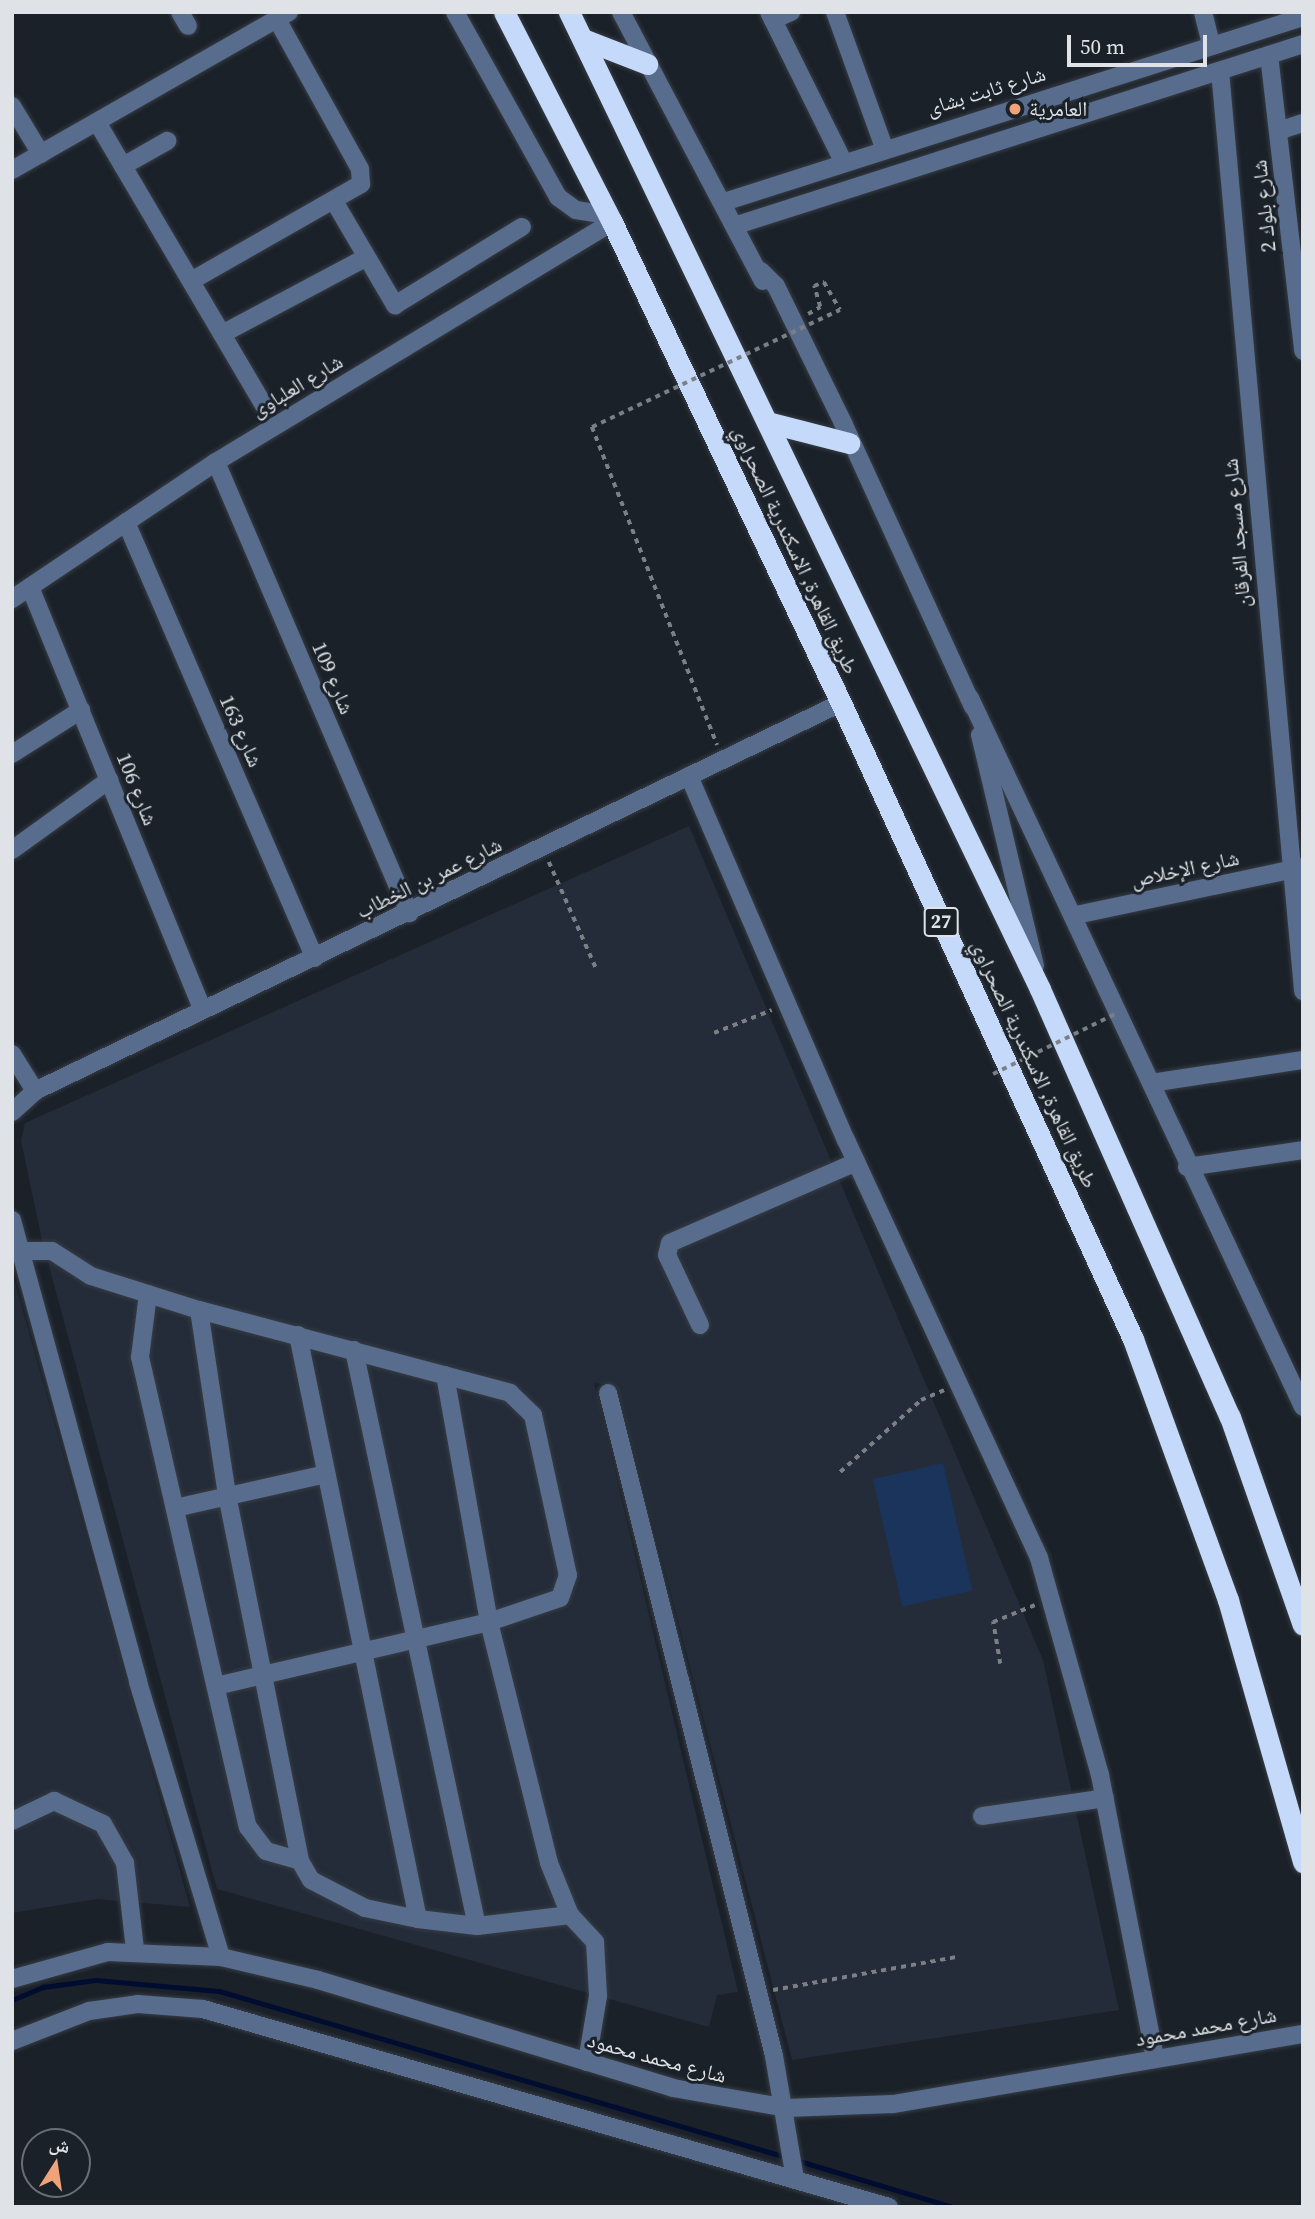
<!DOCTYPE html>
<meta charset="utf-8">
<style>
body{margin:0}
#map{position:relative;width:1315px;height:2219px;overflow:hidden;background:#1b2129;font-family:"Source Serif 4","Noto Naskh Arabic",serif}
div>[style]{position:absolute}
.built>*{inset:0;background:#242c39}
.green>*{inset:0;background:#1a345c;transform-origin:0 0}
.stream>*{height:5px;margin:-2.5px;padding:0 2.5px;transform-origin:2.5px;border-radius:2.5px;background:#000d30}
.path>*{height:3.5px;margin-top:-1.75px;transform-origin:0;background:repeating-linear-gradient(90deg,#7b8086 0 5px,transparent 0 10px)}
.roads{filter:drop-shadow(0 0 2px #363c44) drop-shadow(0 0 2px #363c44)}
.minor>*{height:18px;margin:-9px;padding:0 9px;transform-origin:9px;border-radius:9px;background:#586d8d}
.highway>*{height:21px;margin:-10.5px;padding:0 10.5px;transform-origin:10.5px;border-radius:10.5px;background:#c5dafa}
.path-bridge>*{height:3.5px;margin-top:-1.75px;transform-origin:0;background:repeating-linear-gradient(90deg,#7b8086 0 5px,transparent 0 10px)}
.dots>*{width:19px;height:19px;translate:-50% -50%;box-sizing:border-box;border:4px solid #1b2129;border-radius:50%}
span{translate:-50% -50%;white-space:nowrap;text-align:center;line-height:1.15;-webkit-text-stroke:6px #1b2129;paint-order:stroke}
.shield-label span{padding:2px 5px;background:#1b2129;border:2px solid;border-radius:5px;-webkit-text-stroke-width:0}
.shield-label{font-size:19px;color:#dfe3e8;font-weight:700}
.street-label{font-size:21px;color:#dfe3e8}
.poi-label{font-size:21px;color:#dfe3e8}
.left{translate:0 -50%;text-align:left}
.frame{position:absolute;inset:0;border:14px solid #dfe3e8;pointer-events:none}
.north{position:absolute;left:21px;top:2128px;width:70px;height:70px;box-sizing:border-box;background:#1b2129;border:2px solid #696f75;border-radius:50%;rotate:12deg;font-size:19px;font-weight:700;line-height:28px;text-align:center;color:#dfe3e8}
.north::after{content:'';display:block;margin:auto;width:24px;height:32px;background:#f0a279;clip-path:polygon(50% 0,100% 100%,50% 72%,0 100%)}
.scale{position:absolute;left:1067px;top:35px;width:140px;height:32px;box-sizing:border-box;border:4px solid #dfe3e8;border-top:0;padding-left:9px;font-size:21px;line-height:24px;white-space:nowrap;color:#dfe3e8;-webkit-text-stroke:5px #1b2129;paint-order:stroke}
</style>
<div id="map">
<div class="built">
<i style="clip-path:polygon(689px 826px,1043px 1660px,1119px 2010px,792px 2060px,618px 1389px,594px 1382px,738px 1992px,717px 1995px,709px 2027px,217px 1889px,42px 1240px,21px 1141px,25px 1123px)"></i>
<i style="clip-path:polygon(12px 1272px,190px 1907px,97px 1899px,12px 1913px)"></i>
</div>
<div class="green">
<i style="left:943px;top:1463px;width:131px;height:72px;rotate:77deg"></i>
</div>
<div class="stream">
<i style="left:12px;top:2000px;width:34px;rotate:-23deg"></i>
<i style="left:43px;top:1987px;width:53px;rotate:-7.5deg"></i>
<i style="left:96px;top:1980px;width:123px;rotate:5.1deg"></i>
<i style="left:219px;top:1991px;width:591px;rotate:16.32deg"></i>
<i style="left:796px;top:2160px;width:164px;rotate:16.7deg"></i>
</div>
<div class="path">
<i style="left:808px;top:314px;width:14px;rotate:-30deg"></i>
<i style="left:820px;top:307px;width:22px;rotate:-106deg"></i>
<i style="left:814px;top:286px;width:11px;rotate:-22deg"></i>
<i style="left:824px;top:282px;width:32px;rotate:60deg"></i>
<i style="left:592px;top:427px;width:342px;rotate:68.5deg"></i>
<i style="left:549px;top:862px;width:116px;rotate:66.1deg"></i>
<i style="left:714px;top:1033px;width:62px;rotate:-21.6deg"></i>
<i style="left:840px;top:1472px;width:108px;rotate:-41.6deg"></i>
<i style="left:921px;top:1400px;width:25px;rotate:-23deg"></i>
<i style="left:1000px;top:1664px;width:43px;rotate:-99.5deg"></i>
<i style="left:993px;top:1622px;width:45px;rotate:-22deg"></i>
<i style="left:773px;top:1990px;width:187px;rotate:-10.2deg"></i>
</div>
<div class="roads">
<div class="minor">
<i style="left:180px;top:12px;width:16px;rotate:60deg"></i>
<i style="left:455px;top:12px;width:212px;rotate:60.9deg"></i>
<i style="left:558px;top:197px;width:22px;rotate:36deg"></i>
<i style="left:576px;top:210px;width:32px;rotate:9deg"></i>
<i style="left:621px;top:12px;width:304px;rotate:62.2deg"></i>
<i style="left:769px;top:12px;width:166px;rotate:63.6deg"></i>
<i style="left:835px;top:12px;width:144px;rotate:70.1deg"></i>
<i style="left:1203px;top:12px;width:34px;rotate:76deg"></i>
<i style="left:773px;top:20px;width:20px;rotate:-24deg"></i>
<i style="left:1269px;top:55px;width:298px;rotate:83.4deg"></i>
<i style="left:1220px;top:71px;width:924px;rotate:84.84deg"></i>
<i style="left:12px;top:106px;width:56px;rotate:58.9deg"></i>
<i style="left:97px;top:122px;width:329px;rotate:59.5deg"></i>
<i style="left:1278px;top:131px;width:26px;rotate:-18deg"></i>
<i style="left:123px;top:166px;width:51px;rotate:-29.6deg"></i>
<i style="left:12px;top:170px;width:319px;rotate:-29.7deg"></i>
<i style="left:334px;top:201px;width:121px;rotate:59.6deg"></i>
<i style="left:395px;top:305px;width:149px;rotate:-31.6deg"></i>
<i style="left:724px;top:202px;width:608px;rotate:-17.72deg"></i>
<i style="left:737px;top:225px;width:594px;rotate:-17.73deg"></i>
<i style="left:761px;top:271px;width:21px;rotate:45deg"></i>
<i style="left:776px;top:286px;width:153px;rotate:63.9deg"></i>
<i style="left:843px;top:423px;width:312px;rotate:65.4deg"></i>
<i style="left:191px;top:281px;width:196px;rotate:-29.7deg"></i>
<i style="left:361px;top:184px;width:15px;rotate:-94deg"></i>
<i style="left:360px;top:169px;width:171px;rotate:-119deg"></i>
<i style="left:222px;top:334px;width:162px;rotate:-28deg"></i>
<i style="left:216px;top:462px;width:491px;rotate:66.8deg"></i>
<i style="left:126px;top:522px;width:475px;rotate:66.6deg"></i>
<i style="left:30px;top:587px;width:455px;rotate:67.8deg"></i>
<i style="left:12px;top:599px;width:246px;rotate:-33.9deg"></i>
<i style="left:216px;top:462px;width:463px;rotate:-31.2deg"></i>
<i style="left:970px;top:698px;width:783px;rotate:64.84deg"></i>
<i style="left:980px;top:735px;width:237px;rotate:76.6deg"></i>
<i style="left:12px;top:754px;width:82px;rotate:-32.5deg"></i>
<i style="left:689px;top:776px;width:396px;rotate:66.7deg"></i>
<i style="left:846px;top:1140px;width:460px;rotate:65.2deg"></i>
<i style="left:1039px;top:1558px;width:225px;rotate:74.3deg"></i>
<i style="left:1100px;top:1775px;width:289px;rotate:79deg"></i>
<i style="left:12px;top:850px;width:120px;rotate:-35.8deg"></i>
<i style="left:1076px;top:915px;width:232px;rotate:-11.9deg"></i>
<i style="left:12px;top:1054px;width:44px;rotate:58.1deg"></i>
<i style="left:1151px;top:1083px;width:154px;rotate:-8.6deg"></i>
<i style="left:12px;top:1112px;width:31px;rotate:-42deg"></i>
<i style="left:35px;top:1091px;width:895px;rotate:-25.71deg"></i>
<i style="left:1187px;top:1167px;width:117px;rotate:-8.3deg"></i>
<i style="left:12px;top:1220px;width:479px;rotate:74.7deg"></i>
<i style="left:138px;top:1682px;width:287px;rotate:73.2deg"></i>
<i style="left:24px;top:1251px;width:28px"></i>
<i style="left:52px;top:1251px;width:46px;rotate:32.7deg"></i>
<i style="left:91px;top:1276px;width:113px;rotate:17.5deg"></i>
<i style="left:199px;top:1310px;width:322px;rotate:14.9deg"></i>
<i style="left:510px;top:1393px;width:32px;rotate:44deg"></i>
<i style="left:533px;top:1415px;width:164px;rotate:77.7deg"></i>
<i style="left:568px;top:1575px;width:24px;rotate:109deg"></i>
<i style="left:560px;top:1598px;width:75px;rotate:161.3deg"></i>
<i style="left:489px;top:1622px;width:280px;rotate:166.8deg"></i>
<i style="left:148px;top:1294px;width:64px;rotate:97.2deg"></i>
<i style="left:140px;top:1357px;width:482px;rotate:77.1deg"></i>
<i style="left:248px;top:1827px;width:30px;rotate:53deg"></i>
<i style="left:266px;top:1851px;width:35px;rotate:16deg"></i>
<i style="left:199px;top:1310px;width:187px;rotate:81.4deg"></i>
<i style="left:227px;top:1495px;width:373px;rotate:78.7deg"></i>
<i style="left:300px;top:1861px;width:22px;rotate:60deg"></i>
<i style="left:311px;top:1880px;width:61px;rotate:27.4deg"></i>
<i style="left:365px;top:1908px;width:54px;rotate:11.7deg"></i>
<i style="left:418px;top:1919px;width:59px;rotate:6.8deg"></i>
<i style="left:477px;top:1926px;width:94px;rotate:-6.7deg"></i>
<i style="left:700px;top:1325px;width:77px;rotate:-115.2deg"></i>
<i style="left:667px;top:1255px;width:12px;rotate:-76deg"></i>
<i style="left:670px;top:1243px;width:203px;rotate:-23.5deg"></i>
<i style="left:298px;top:1335px;width:596px;rotate:78.39deg"></i>
<i style="left:354px;top:1350px;width:589px;rotate:77.95deg"></i>
<i style="left:445px;top:1375px;width:251px;rotate:79.9deg"></i>
<i style="left:489px;top:1622px;width:248px;rotate:76deg"></i>
<i style="left:549px;top:1863px;width:56px;rotate:68deg"></i>
<i style="left:570px;top:1915px;width:37px;rotate:47deg"></i>
<i style="left:595px;top:1942px;width:54px;rotate:86.8deg"></i>
<i style="left:598px;top:1996px;width:67px;rotate:99.5deg"></i>
<i style="left:608px;top:1393px;width:683px;rotate:75.94deg"></i>
<i style="left:774px;top:2056px;width:125px;rotate:80.3deg"></i>
<i style="left:175px;top:1508px;width:155px;rotate:-12.7deg"></i>
<i style="left:982px;top:1816px;width:124px;rotate:-8.3deg"></i>
<i style="left:12px;top:1821px;width:47px;rotate:-25.5deg"></i>
<i style="left:54px;top:1801px;width:54px;rotate:25.1deg"></i>
<i style="left:103px;top:1824px;width:45px;rotate:60.6deg"></i>
<i style="left:125px;top:1863px;width:88px;rotate:83.4deg"></i>
<i style="left:12px;top:1979px;width:100px;rotate:-15.7deg"></i>
<i style="left:108px;top:1952px;width:113px;rotate:2.5deg"></i>
<i style="left:221px;top:1957px;width:100px;rotate:13.3deg"></i>
<i style="left:318px;top:1980px;width:371px;rotate:16.9deg"></i>
<i style="left:673px;top:2088px;width:115px;rotate:10deg"></i>
<i style="left:786px;top:2108px;width:107px;rotate:-2.1deg"></i>
<i style="left:893px;top:2104px;width:416px;rotate:-9.7deg"></i>
<i style="left:12px;top:2041px;width:83px;rotate:-21.3deg"></i>
<i style="left:89px;top:2011px;width:49px;rotate:-8.1deg"></i>
<i style="left:138px;top:2004px;width:65px;rotate:4.4deg"></i>
<i style="left:203px;top:2009px;width:714px;rotate:16.1deg"></i>
</div>
<div class="highway">
<i style="left:504px;top:12px;width:236px;rotate:62.8deg"></i>
<i style="left:612px;top:222px;width:533px;rotate:64.54deg"></i>
<i style="left:841px;top:703px;width:700px;rotate:65.34deg"></i>
<i style="left:1133px;top:1339px;width:278px;rotate:70deg"></i>
<i style="left:1228px;top:1600px;width:273px;rotate:74deg"></i>
<i style="left:569px;top:12px;width:1085px;rotate:64.26deg"></i>
<i style="left:1040px;top:989px;width:468px;rotate:66.1deg"></i>
<i style="left:1230px;top:1417px;width:220px;rotate:70.7deg"></i>
<i style="left:583px;top:39px;width:69px;rotate:21.3deg"></i>
<i style="left:767px;top:422px;width:85px;rotate:14.4deg"></i>
</div>
</div>
<div class="path-bridge">
<i style="left:592px;top:427px;width:274px;rotate:-25.3deg"></i>
<i style="left:993px;top:1074px;width:136px;rotate:-26.2deg"></i>
</div>
<div class="dots">
<i style="left:1015px;top:109px;background:#f0a279"></i>
</div>
<div class="shield-label">
<span style="left:941px;top:922px">27</span>
</div>
<div class="street-label">
<span style="left:986px;top:91px;rotate:-17deg">شارع ثابت بشاى</span>
<span style="left:1264px;top:206px;rotate:-96deg">شارع بلوك 2</span>
<span style="left:297px;top:386px;rotate:-31deg">شارع العلباوى</span>
<span style="left:1237px;top:533px;rotate:-95deg">شارع مسجد الفرقان</span>
<span style="left:795px;top:550px;rotate:65deg">طريق القاهرة, الاسكندرية الصحراوي</span>
<span style="left:333px;top:678px;rotate:67deg">شارع 109</span>
<span style="left:241px;top:731px;rotate:66deg">شارع 163</span>
<span style="left:137px;top:789px;rotate:68deg">شارع 106</span>
<span style="left:1185px;top:869px;rotate:-12deg">شارع الإخلاص</span>
<span style="left:429px;top:878px;rotate:-26deg">شارع عمر بن الخطاب</span>
<span style="left:1034px;top:1064px;rotate:65deg">طريق القاهرة, الاسكندرية الصحراوي</span>
<span style="left:1206px;top:2027px;rotate:-10deg">شارع محمد محمود</span>
<span style="left:657px;top:2058px;rotate:15deg">شارع محمد محمود</span>
</div>
<div class="poi-label">
<span class="left" style="left:1029px;top:109px">العامرية</span>
</div>
<div class="frame"></div>
<div class="north">ش</div>
<div class="scale">50 m</div>
</div>
